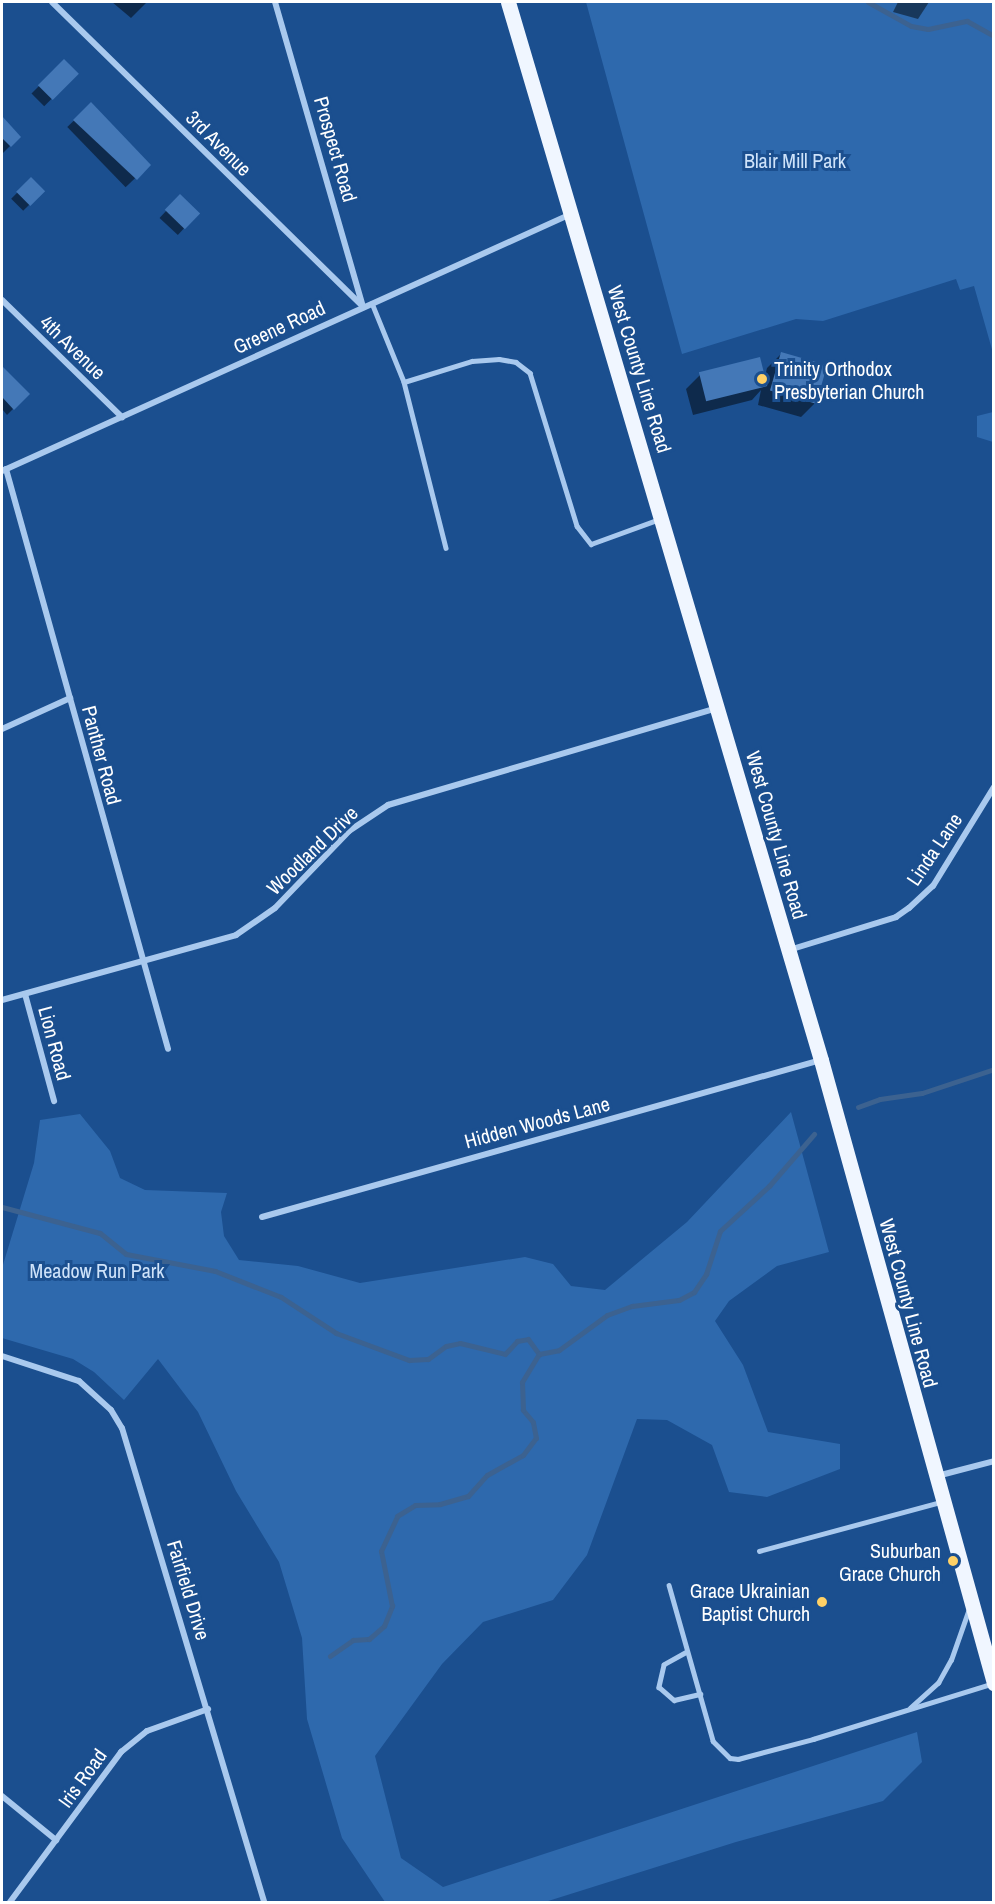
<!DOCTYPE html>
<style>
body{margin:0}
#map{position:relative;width:995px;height:1904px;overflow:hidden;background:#1b4f8f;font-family:"Archivo Narrow",sans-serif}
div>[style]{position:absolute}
.green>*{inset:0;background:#2e69ad}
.shadow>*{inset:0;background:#0007;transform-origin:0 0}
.stream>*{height:5px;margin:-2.5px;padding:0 2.5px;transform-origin:2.5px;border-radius:2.5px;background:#3c6290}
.building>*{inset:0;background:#4478b7;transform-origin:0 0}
.service>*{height:4.5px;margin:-2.25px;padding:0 2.25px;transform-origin:2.25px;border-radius:2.25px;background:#a9c9ee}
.minor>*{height:6px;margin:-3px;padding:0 3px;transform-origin:3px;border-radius:3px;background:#a9c9ee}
.primary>*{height:15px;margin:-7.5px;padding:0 7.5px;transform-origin:7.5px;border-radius:7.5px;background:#f0f6ff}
.dots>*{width:16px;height:16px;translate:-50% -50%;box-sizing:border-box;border:3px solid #1b4f8f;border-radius:50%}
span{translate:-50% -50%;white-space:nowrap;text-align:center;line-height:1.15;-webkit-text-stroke:6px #1b4f8f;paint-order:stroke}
.street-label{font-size:20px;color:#fff}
.park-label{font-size:20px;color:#cfe3fa}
.poi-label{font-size:20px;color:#fff}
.left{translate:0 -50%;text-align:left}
.right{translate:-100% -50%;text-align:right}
.frame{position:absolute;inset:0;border:3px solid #fff;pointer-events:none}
</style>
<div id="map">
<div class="green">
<i style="clip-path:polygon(586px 2px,993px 2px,993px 353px,974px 286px,960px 290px,956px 279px,823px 321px,796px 319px,682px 354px)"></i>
<i style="clip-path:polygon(993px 412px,993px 442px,977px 437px,977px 416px)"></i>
<i style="clip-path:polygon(791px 1112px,829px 1252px,777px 1266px,729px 1301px,715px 1321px,743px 1365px,768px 1432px,840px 1444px,840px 1469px,767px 1497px,729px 1492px,712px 1445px,667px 1420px,637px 1419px,587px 1555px,553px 1600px,483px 1622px,442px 1664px,375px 1756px,401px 1858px,443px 1887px,917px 1732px,922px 1762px,883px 1801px,736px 1842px,545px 1902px,385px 1902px,342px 1838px,307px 1719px,302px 1638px,279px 1562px,236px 1491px,198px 1412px,158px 1359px,124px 1400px,94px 1372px,73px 1359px,2px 1338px,2px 1268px,34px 1163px,40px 1120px,80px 1114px,110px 1151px,120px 1178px,145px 1190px,227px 1193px,221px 1212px,224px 1236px,239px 1260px,298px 1266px,360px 1283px,525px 1257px,553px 1264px,571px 1286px,605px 1290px,687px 1222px)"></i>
</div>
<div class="shadow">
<i style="clip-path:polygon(112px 2px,147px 2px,131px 18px)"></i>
<i style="clip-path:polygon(898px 2px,929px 2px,918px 19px,893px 12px)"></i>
<i style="left:64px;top:61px;width:18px;height:46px;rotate:45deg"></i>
<i style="left:91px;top:104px;width:84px;height:33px;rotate:46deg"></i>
<i style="clip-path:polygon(6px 123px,19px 137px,3px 153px,2px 128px)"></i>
<i style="left:31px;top:179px;width:17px;height:28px;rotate:45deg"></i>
<i style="left:180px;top:196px;width:25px;height:30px;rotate:43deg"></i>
<i style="clip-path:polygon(781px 354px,815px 403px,801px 417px,758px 405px,761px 390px,752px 400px,693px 415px,686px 389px,700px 375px,764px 380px,767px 368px)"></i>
<i style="clip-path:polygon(2px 369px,28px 394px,7px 415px,2px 409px)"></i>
</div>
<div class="stream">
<i style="left:868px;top:2px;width:49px;rotate:29.2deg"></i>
<i style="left:911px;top:26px;width:17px;rotate:10deg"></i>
<i style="left:928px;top:29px;width:40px;rotate:-12deg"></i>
<i style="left:967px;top:21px;width:31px;rotate:29deg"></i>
<i style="left:858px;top:1107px;width:23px;rotate:-20deg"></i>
<i style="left:880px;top:1099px;width:42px;rotate:-8.1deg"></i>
<i style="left:922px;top:1093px;width:76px;rotate:-18.4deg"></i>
<i style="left:2px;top:1207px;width:101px;rotate:14.9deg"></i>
<i style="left:100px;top:1233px;width:33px;rotate:39deg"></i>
<i style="left:126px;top:1254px;width:91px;rotate:10.8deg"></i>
<i style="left:215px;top:1271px;width:71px;rotate:21.5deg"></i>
<i style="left:281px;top:1297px;width:66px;rotate:33.2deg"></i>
<i style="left:336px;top:1333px;width:78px;rotate:20.3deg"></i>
<i style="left:409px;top:1360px;width:19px;rotate:-3deg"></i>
<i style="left:428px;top:1359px;width:22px;rotate:-36deg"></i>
<i style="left:446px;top:1346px;width:14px;rotate:-12deg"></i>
<i style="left:460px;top:1343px;width:46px;rotate:13.7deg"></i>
<i style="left:505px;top:1354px;width:18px;rotate:-47deg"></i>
<i style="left:517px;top:1341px;width:11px;rotate:-10deg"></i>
<i style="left:528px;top:1339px;width:19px;rotate:54deg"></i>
<i style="left:330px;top:1656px;width:28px;rotate:-35deg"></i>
<i style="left:353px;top:1640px;width:16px;rotate:-4deg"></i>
<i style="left:369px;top:1639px;width:20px;rotate:-41deg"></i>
<i style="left:384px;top:1626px;width:22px;rotate:-68deg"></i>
<i style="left:392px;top:1606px;width:56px;rotate:-101.3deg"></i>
<i style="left:381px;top:1551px;width:38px;rotate:-65deg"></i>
<i style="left:397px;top:1516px;width:21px;rotate:-31deg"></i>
<i style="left:415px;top:1505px;width:25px;rotate:-2deg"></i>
<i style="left:440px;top:1504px;width:29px;rotate:-16deg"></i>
<i style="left:468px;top:1496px;width:28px;rotate:-48deg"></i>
<i style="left:487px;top:1475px;width:41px;rotate:-29.1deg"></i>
<i style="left:523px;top:1455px;width:21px;rotate:-53deg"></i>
<i style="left:536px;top:1438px;width:16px;rotate:-101deg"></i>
<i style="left:533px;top:1422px;width:16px;rotate:-130deg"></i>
<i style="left:523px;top:1410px;width:28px;rotate:-92deg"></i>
<i style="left:522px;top:1382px;width:33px;rotate:-59deg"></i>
<i style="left:539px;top:1354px;width:20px;rotate:-11deg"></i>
<i style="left:559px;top:1350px;width:59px;rotate:-36.1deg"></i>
<i style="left:607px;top:1315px;width:27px;rotate:-20deg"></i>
<i style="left:632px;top:1306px;width:47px;rotate:-7.3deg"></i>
<i style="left:679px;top:1300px;width:17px;rotate:-28deg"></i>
<i style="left:694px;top:1292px;width:22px;rotate:-56deg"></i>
<i style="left:706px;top:1274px;width:45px;rotate:-72deg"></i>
<i style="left:720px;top:1231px;width:67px;rotate:-42.6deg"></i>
<i style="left:769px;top:1186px;width:69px;rotate:-49.1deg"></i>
</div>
<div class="building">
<i style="left:64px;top:59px;width:21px;height:37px;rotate:45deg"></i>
<i style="clip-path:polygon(91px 102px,151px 165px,137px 180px,73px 120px)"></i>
<i style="clip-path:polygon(2px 116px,21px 137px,11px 147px,2px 138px)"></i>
<i style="left:31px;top:177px;width:20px;height:21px;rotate:45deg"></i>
<i style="left:180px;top:194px;width:28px;height:22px;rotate:44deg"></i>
<i style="left:781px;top:352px;width:48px;height:40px;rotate:16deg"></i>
<i style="left:760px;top:357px;width:30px;height:63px;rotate:76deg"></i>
<i style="clip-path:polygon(2px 366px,30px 394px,14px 410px,2px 397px)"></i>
</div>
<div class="service">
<i style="left:372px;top:303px;width:85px;rotate:67.9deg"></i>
<i style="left:404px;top:382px;width:71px;rotate:-17.2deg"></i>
<i style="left:472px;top:361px;width:27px;rotate:-4deg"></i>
<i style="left:499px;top:359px;width:17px;rotate:10deg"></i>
<i style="left:516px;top:362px;width:18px;rotate:38deg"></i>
<i style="left:530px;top:373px;width:160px;rotate:72.9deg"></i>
<i style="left:577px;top:526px;width:23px;rotate:52deg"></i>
<i style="left:591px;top:544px;width:70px;rotate:-20deg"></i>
<i style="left:404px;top:382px;width:171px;rotate:75.8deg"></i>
<i style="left:759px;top:1551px;width:188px;rotate:-15.1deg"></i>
<i style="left:669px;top:1585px;width:162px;rotate:74.2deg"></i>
<i style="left:713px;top:1741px;width:24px;rotate:45deg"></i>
<i style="left:730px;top:1758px;width:8px;rotate:7deg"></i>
<i style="left:738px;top:1759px;width:78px;rotate:-14.9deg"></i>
<i style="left:813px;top:1739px;width:186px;rotate:-17.2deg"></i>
<i style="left:687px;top:1652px;width:26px;rotate:151deg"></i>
<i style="left:664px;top:1665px;width:23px;rotate:103deg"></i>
<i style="left:659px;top:1687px;width:20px;rotate:41deg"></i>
<i style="left:674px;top:1700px;width:27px;rotate:-13deg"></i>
<i style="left:910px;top:1708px;width:38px;rotate:-42deg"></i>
<i style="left:938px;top:1683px;width:26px;rotate:-61deg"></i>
<i style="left:951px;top:1660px;width:54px;rotate:-70.6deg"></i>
</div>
<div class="minor">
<i style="left:52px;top:2px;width:436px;rotate:44.4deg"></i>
<i style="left:275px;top:2px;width:316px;rotate:73.9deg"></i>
<i style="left:2px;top:300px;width:168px;rotate:44.3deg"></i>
<i style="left:6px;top:469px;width:602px;rotate:74.39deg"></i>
<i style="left:2px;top:471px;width:624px;rotate:-24.31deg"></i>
<i style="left:2px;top:729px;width:75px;rotate:-24.5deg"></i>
<i style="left:789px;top:950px;width:112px;rotate:-17.1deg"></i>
<i style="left:896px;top:917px;width:16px;rotate:-35deg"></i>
<i style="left:909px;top:908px;width:33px;rotate:-43deg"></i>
<i style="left:933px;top:886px;width:116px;rotate:-58.4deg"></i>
<i style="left:25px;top:994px;width:111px;rotate:74.8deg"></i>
<i style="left:2px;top:1000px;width:243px;rotate:-15.5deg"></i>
<i style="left:236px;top:935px;width:47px;rotate:-34.7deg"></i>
<i style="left:275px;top:908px;width:107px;rotate:-46.1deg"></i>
<i style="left:349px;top:831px;width:47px;rotate:-33.7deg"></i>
<i style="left:388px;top:805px;width:341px;rotate:-16.4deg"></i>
<i style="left:262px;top:1217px;width:581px;rotate:-15.69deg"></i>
<i style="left:2px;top:1356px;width:81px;rotate:18deg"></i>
<i style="left:79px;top:1381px;width:43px;rotate:42.2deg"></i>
<i style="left:111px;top:1410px;width:21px;rotate:59deg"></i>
<i style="left:122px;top:1428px;width:495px;rotate:73.3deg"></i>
<i style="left:937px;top:1476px;width:59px;rotate:-14.7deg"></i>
<i style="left:2px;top:1796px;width:70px;rotate:39.2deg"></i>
<i style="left:10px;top:1902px;width:187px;rotate:-53.5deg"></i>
<i style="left:121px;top:1752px;width:33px;rotate:-39deg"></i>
<i style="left:147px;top:1731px;width:65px;rotate:-19.8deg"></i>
</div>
<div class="primary">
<i style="left:508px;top:2px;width:1103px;rotate:73.52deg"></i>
<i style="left:821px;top:1060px;width:647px;rotate:74.48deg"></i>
</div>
<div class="dots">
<i style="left:762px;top:379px;background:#ffd166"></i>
<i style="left:953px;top:1561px;background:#ffd166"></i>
<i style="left:822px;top:1602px;background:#ffd166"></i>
</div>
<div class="street-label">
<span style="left:219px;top:143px;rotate:45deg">3rd Avenue</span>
<span style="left:336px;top:149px;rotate:74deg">Prospect Road</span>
<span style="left:279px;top:327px;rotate:-25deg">Greene Road</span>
<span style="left:73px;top:347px;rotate:44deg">4th Avenue</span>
<span style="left:640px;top:369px;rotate:73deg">West County Line Road</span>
<span style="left:102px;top:755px;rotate:75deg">Panther Road</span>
<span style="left:777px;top:835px;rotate:74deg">West County Line Road</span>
<span style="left:934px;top:849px;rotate:-56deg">Linda Lane</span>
<span style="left:312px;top:850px;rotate:-44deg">Woodland Drive</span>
<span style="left:55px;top:1043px;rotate:75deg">Lion Road</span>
<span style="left:537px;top:1122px;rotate:-15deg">Hidden Woods Lane</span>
<span style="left:909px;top:1303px;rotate:75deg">West County Line Road</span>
<span style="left:189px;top:1590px;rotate:73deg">Fairfield Drive</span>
<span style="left:82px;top:1778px;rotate:-54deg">Iris Road</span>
</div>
<div class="park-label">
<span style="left:795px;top:160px">Blair Mill Park</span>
<span style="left:97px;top:1270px">Meadow Run Park</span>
</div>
<div class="poi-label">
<span class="left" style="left:774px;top:380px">Trinity Orthodox<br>Presbyterian Church</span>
<span class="right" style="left:941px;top:1562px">Suburban<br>Grace Church</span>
<span class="right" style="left:810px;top:1602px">Grace Ukrainian<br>Baptist Church</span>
</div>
<div class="frame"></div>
</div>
